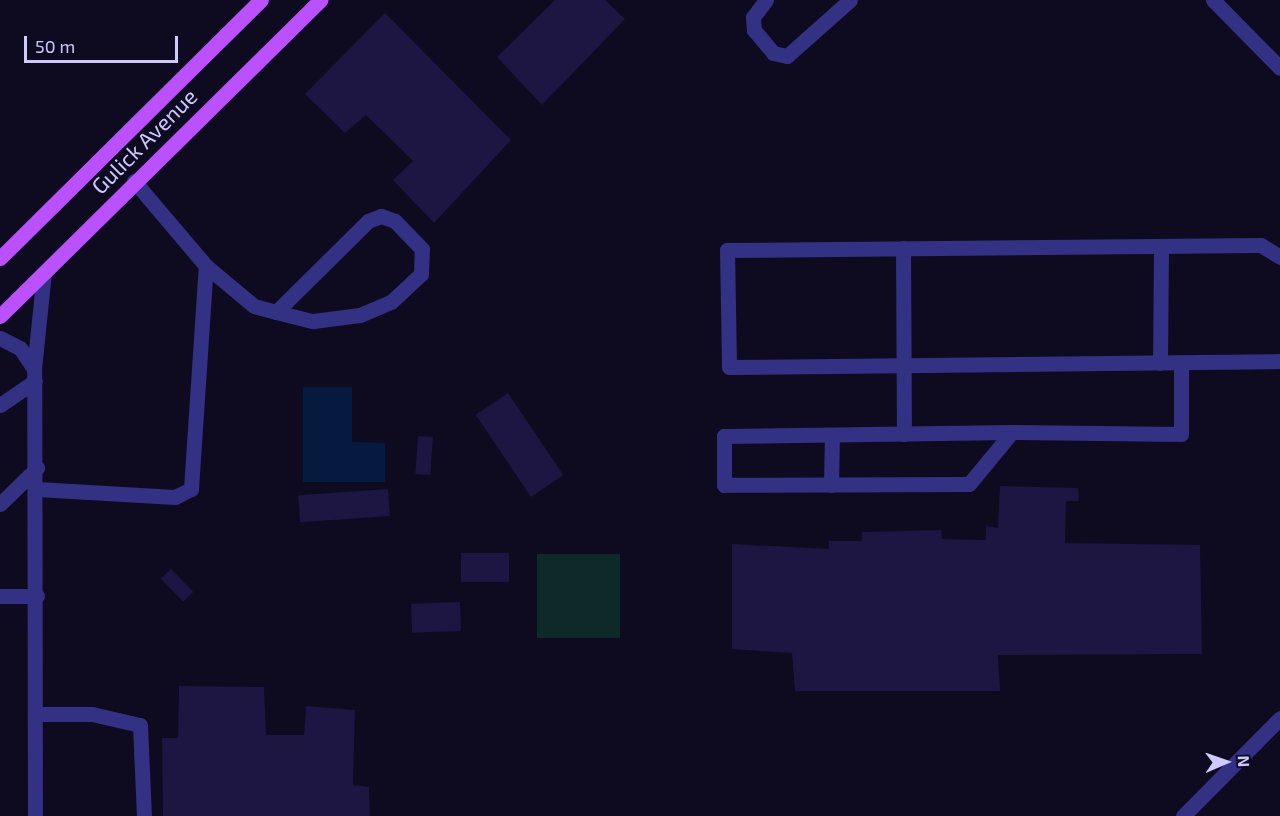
<!DOCTYPE html>
<style>
body{margin:0}
#map{position:relative;width:1280px;height:816px;overflow:hidden;background:#0e0a20;font-family:"Exo 2",sans-serif}
div>[style]{position:absolute}
.green>*{inset:0;background:#0d2a29;transform-origin:0 0}
.water>*{inset:0;background:#041b3f}
.building>*{inset:0;background:#1d1542;transform-origin:0 0}
.minor>*{height:15px;margin:-7.5px;padding:0 7.5px;transform-origin:7.5px;border-radius:7.5px;background:#333183}
.major>*{height:15px;margin:-7.5px;padding:0 7.5px;transform-origin:7.5px;border-radius:7.5px;background:#bb50ff}
span{translate:-50% -50%;white-space:nowrap;text-align:center;line-height:1.15;-webkit-text-stroke:5px #0e0a20;paint-order:stroke}
.street-label{font-size:22px;color:#cec9ff}
.north{position:absolute;left:1196px;top:732px;width:60px;height:60px;-webkit-text-stroke:4px #0e0a20;paint-order:stroke;rotate:88deg;font-size:16px;font-weight:700;line-height:24px;text-align:center;color:#cec9ff}
.north::after{content:'';display:block;margin:auto;width:21px;height:27px;background:#cec9ff;clip-path:polygon(50% 0,100% 100%,50% 72%,0 100%)}
.scale{position:absolute;left:24px;top:36px;width:154px;height:27px;box-sizing:border-box;border:3px solid #cec9ff;border-top:0;padding-left:8px;font-size:18px;line-height:21px;white-space:nowrap;color:#cec9ff;-webkit-text-stroke:4px #0e0a20;paint-order:stroke}
</style>
<div id="map">
<div class="green">
<i style="left:537px;top:554px;width:83px;height:84px"></i>
</div>
<div class="water">
<i style="clip-path:polygon(303px 387px,352px 387px,352px 442px,385px 443px,385px 482px,303px 482px)"></i>
</div>
<div class="building">
<i style="clip-path:polygon(555px 0,605px 0,625px 19px,542px 105px,497px 57px)"></i>
<i style="clip-path:polygon(385px 13px,511px 140px,434px 223px,393px 180px,413px 161px,366px 115px,345px 133px,305px 94px)"></i>
<i style="left:508px;top:393px;width:99px;height:39px;rotate:56deg"></i>
<i style="left:418px;top:436px;width:15px;height:38px;rotate:4deg"></i>
<i style="clip-path:polygon(1000px 486px,1078px 488px,1079px 501px,1066px 501px,1065px 543px,1200px 545px,1202px 654px,998px 655px,1000px 691px,795px 691px,792px 653px,732px 649px,732px 544px,829px 549px,829px 541px,862px 541px,862px 532px,941px 530px,942px 539px,986px 540px,986px 526px,998px 528px)"></i>
<i style="left:388px;top:489px;width:27px;height:90px;rotate:86deg"></i>
<i style="left:461px;top:553px;width:48px;height:29px"></i>
<i style="left:171px;top:569px;width:32px;height:14px;rotate:46deg"></i>
<i style="left:460px;top:602px;width:29px;height:49px;rotate:88deg"></i>
<i style="clip-path:polygon(179px 686px,264px 687px,266px 735px,304px 735px,306px 706px,355px 710px,353px 785px,369px 787px,370px 816px,163px 816px,162px 738px,178px 738px)"></i>
</div>
<div class="minor">
<i style="left:766px;top:0;width:21px;rotate:127deg"></i>
<i style="left:753px;top:17px;width:13px;rotate:86deg"></i>
<i style="left:754px;top:30px;width:30px;rotate:50deg"></i>
<i style="left:773px;top:53px;width:14px;rotate:12deg"></i>
<i style="left:787px;top:56px;width:84px;rotate:-41.6deg"></i>
<i style="left:1213px;top:0;width:95px;rotate:45.4deg"></i>
<i style="left:134px;top:181px;width:111px;rotate:49.7deg"></i>
<i style="left:206px;top:266px;width:62px;rotate:39.8deg"></i>
<i style="left:254px;top:306px;width:23px;rotate:15deg"></i>
<i style="left:276px;top:312px;width:38px;rotate:14deg"></i>
<i style="left:313px;top:321px;width:47px;rotate:-7.3deg"></i>
<i style="left:360px;top:315px;width:34px;rotate:-23deg"></i>
<i style="left:391px;top:302px;width:41px;rotate:-43deg"></i>
<i style="left:421px;top:274px;width:25px;rotate:-88deg"></i>
<i style="left:422px;top:249px;width:39px;rotate:-134deg"></i>
<i style="left:395px;top:221px;width:15px;rotate:-160deg"></i>
<i style="left:381px;top:216px;width:14px;rotate:159deg"></i>
<i style="left:368px;top:221px;width:129px;rotate:135.3deg"></i>
<i style="left:903px;top:248px;width:186px;rotate:89.7deg"></i>
<i style="left:1280px;top:257px;width:22px;rotate:-148deg"></i>
<i style="left:1261px;top:245px;width:534px;rotate:179.46deg"></i>
<i style="left:727px;top:250px;width:117px;rotate:89deg"></i>
<i style="left:729px;top:367px;width:551px;rotate:-0.62deg"></i>
<i style="left:0;top:338px;width:22px;rotate:27deg"></i>
<i style="left:20px;top:348px;width:25px;rotate:56deg"></i>
<i style="left:1160px;top:363px;width:117px;rotate:-89.5deg"></i>
<i style="left:0;top:405px;width:42px;rotate:-34.4deg"></i>
<i style="left:1012px;top:432px;width:67px;rotate:129.6deg"></i>
<i style="left:969px;top:484px;width:245px;rotate:179.8deg"></i>
<i style="left:724px;top:485px;width:49px;rotate:-90deg"></i>
<i style="left:724px;top:436px;width:288px;rotate:-0.8deg"></i>
<i style="left:1012px;top:432px;width:169px;rotate:0.7deg"></i>
<i style="left:1181px;top:434px;width:71px;rotate:-90deg"></i>
<i style="left:831px;top:485px;width:50px;rotate:-88.9deg"></i>
<i style="left:37px;top:489px;width:138px;rotate:3.3deg"></i>
<i style="left:175px;top:497px;width:18px;rotate:-27deg"></i>
<i style="left:191px;top:489px;width:224px;rotate:-86.2deg"></i>
<i style="left:0;top:504px;width:52px;rotate:-44.2deg"></i>
<i style="left:0;top:596px;width:37px"></i>
<i style="left:36px;top:714px;width:56px"></i>
<i style="left:92px;top:714px;width:49px;rotate:12.9deg"></i>
<i style="left:140px;top:725px;width:91px;rotate:87.5deg"></i>
<i style="left:35px;top:816px;width:447px;rotate:-90.1deg"></i>
<i style="left:34px;top:369px;width:97px;rotate:-84.1deg"></i>
<i style="left:1183px;top:816px;width:138px;rotate:-45.3deg"></i>
</div>
<div class="major">
<i style="left:0;top:258px;width:367px;rotate:-44.7deg"></i>
<i style="left:0;top:316px;width:450px;rotate:-44.6deg"></i>
</div>
<div class="street-label">
<span style="left:144px;top:141px;rotate:-45deg">Gulick Avenue</span>
</div>
<div class="north">N</div>
<div class="scale">50 m</div>
</div>
